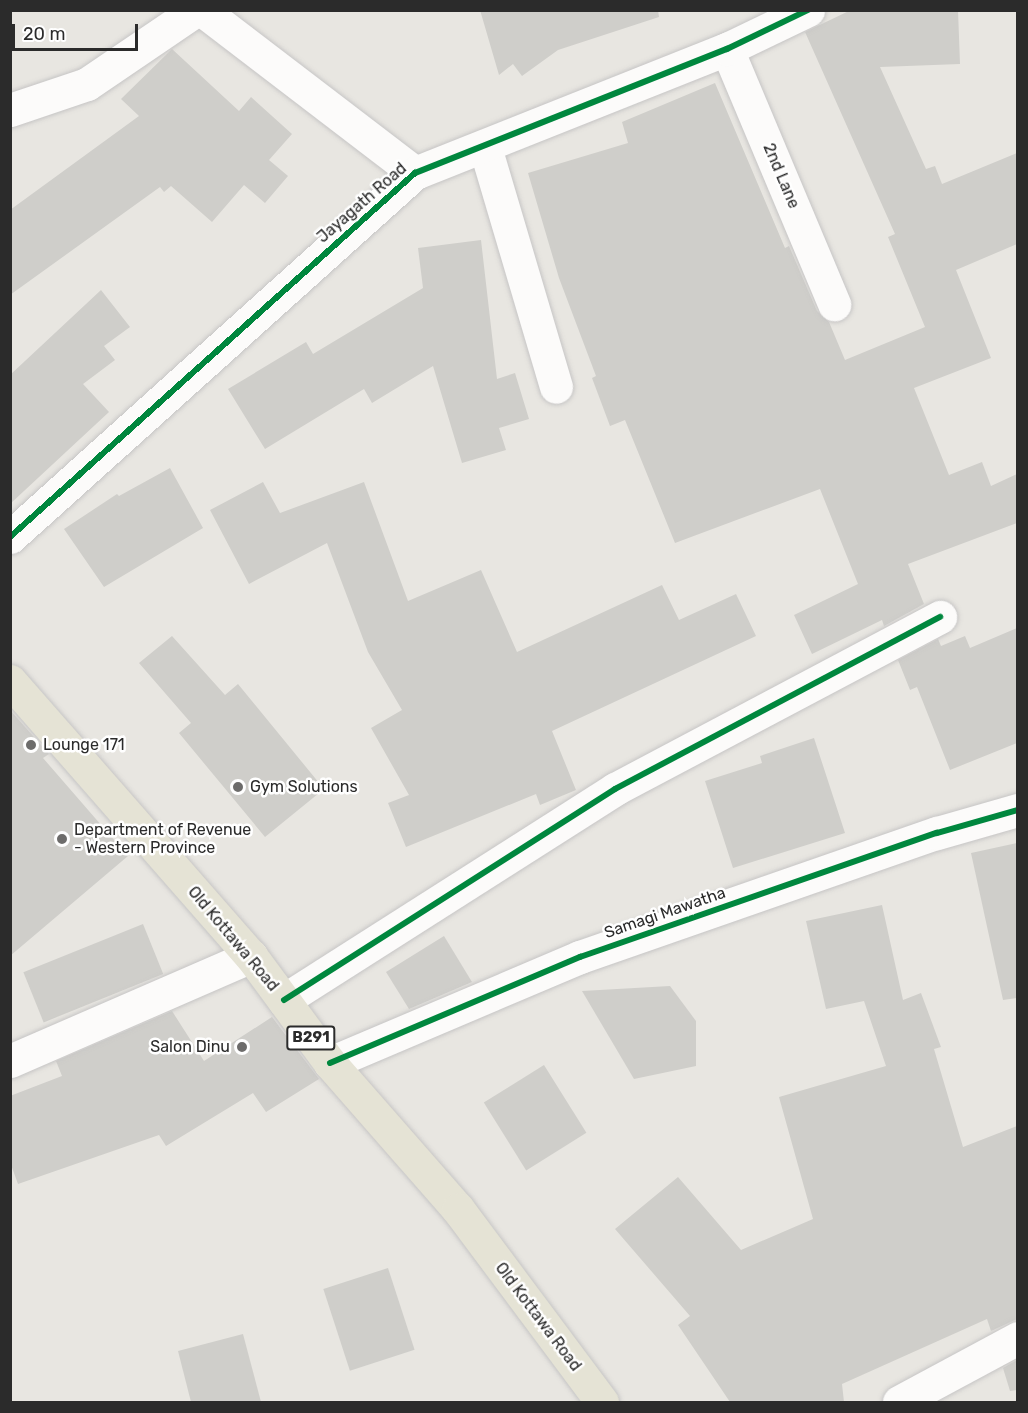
<!DOCTYPE html>
<style>
body{margin:0}
#map{position:relative;width:1028px;height:1413px;overflow:hidden;background:#e8e6e1;font-family:Rubik,sans-serif}
div>[style]{position:absolute}
.building>*{inset:0;background:#cfceca;transform-origin:0 0}
.roads{filter:drop-shadow(0 0 2px #c6c5c5) drop-shadow(0 0 2px #c6c5c5)}
.street>*{height:33px;margin:-16.5px;padding:0 16.5px;transform-origin:16.5px;border-radius:16.5px;background:#fcfbfa}
.primary>*{height:33px;margin:-16.5px;padding:0 16.5px;transform-origin:16.5px;border-radius:16.5px;background:#e5e3d5}
.cycleway>*{height:6px;margin:-3px;padding:0 3px;transform-origin:3px;border-radius:3px;background:#00873e}
.dots>*{width:16px;height:16px;translate:-50% -50%;box-sizing:border-box;border:3px solid #fff;border-radius:50%}
span{translate:-50% -50%;white-space:nowrap;text-align:center;line-height:1.15;-webkit-text-stroke:5px #fff;paint-order:stroke}
.shield-label span{padding:2px 4px;background:#fff;border:2px solid;border-radius:4px;-webkit-text-stroke-width:0}
.shield-label{font-size:15px;color:#2b2b2b;font-weight:700}
.street-label{font-size:16px;color:#2b2b2b}
.poi-label{font-size:16px;color:#2b2b2b}
.left{translate:0 -50%;text-align:left}
.right{translate:-100% -50%;text-align:right}
.frame{position:absolute;inset:0;border:12px solid #2b2b2b;pointer-events:none}
.scale{position:absolute;left:12px;top:24px;width:126px;height:27px;box-sizing:border-box;border:3px solid #2b2b2b;border-top:0;padding-left:8px;font-size:18px;line-height:21px;white-space:nowrap;color:#2b2b2b;-webkit-text-stroke:4px #fff;paint-order:stroke}
</style>
<div id="map">
<div class="building">
<i style="clip-path:polygon(480px 10px,658px 10px,659px 17px,558px 50px,522px 76px,513px 64px,499px 75px)"></i>
<i style="clip-path:polygon(851px 10px,958px 10px,960px 64px,880px 67px,926px 169px,935px 166px,942px 184px,1017px 153px,1017px 244px,956px 270px,991px 358px,914px 388px,949px 475px,982px 462px,991px 486px,1017px 474px,1017px 523px,908px 564px,924px 604px,884px 626px,882px 620px,812px 654px,794px 615px,858px 584px,820px 489px,675px 543px,625px 420px,610px 426px,592px 378px,596px 376px,559px 278px,528px 173px,628px 143px,622px 122px,715px 83px,785px 248px,789px 246px,817px 311px,829px 322px,845px 360px,925px 327px,888px 237px,895px 234px,805px 32px)"></i>
<i style="clip-path:polygon(172px 49px,239px 111px,251px 97px,292px 134px,269px 160px,288px 176px,265px 203px,244px 185px,212px 222px,171px 186px,164px 192px,160px 187px,10px 295px,10px 210px,139px 116px,121px 99px)"></i>
<i style="clip-path:polygon(481px 240px,497px 379px,515px 373px,529px 419px,499px 428px,506px 450px,462px 463px,433px 366px,372px 403px,364px 389px,265px 449px,228px 389px,306px 342px,313px 354px,423px 288px,418px 248px)"></i>
<i style="clip-path:polygon(101px 290px,130px 327px,104px 346px,115px 360px,83px 384px,109px 412px,10px 504px,10px 375px)"></i>
<i style="clip-path:polygon(170px 468px,203px 528px,104px 587px,64px 529px,117px 494px,119px 496px)"></i>
<i style="clip-path:polygon(263px 482px,280px 513px,364px 482px,408px 601px,481px 570px,517px 652px,662px 585px,679px 620px,736px 594px,756px 636px,552px 731px,576px 790px,540px 805px,536px 794px,406px 847px,388px 803px,409px 795px,371px 728px,402px 710px,368px 652px,327px 543px,249px 584px,210px 510px)"></i>
<i style="clip-path:polygon(1017px 628px,1017px 743px,950px 770px,917px 687px,910px 690px,898px 660px,938px 639px,941px 646px,965px 636px,970px 648px)"></i>
<i style="clip-path:polygon(172px 636px,225px 695px,238px 684px,324px 789px,265px 837px,179px 733px,191px 723px,139px 663px)"></i>
<i style="clip-path:polygon(10px 710px,49px 754px,43px 758px,128px 856px,10px 956px)"></i>
<i style="clip-path:polygon(814px 738px,845px 833px,733px 868px,705px 781px,762px 763px,760px 756px)"></i>
<i style="clip-path:polygon(1017px 843px,1017px 998px,1003px 1000px,971px 853px)"></i>
<i style="clip-path:polygon(882px 905px,903px 1000px,921px 993px,941px 1047px,934px 1049px,963px 1147px,1017px 1126px,1017px 1319px,991px 1331px,987px 1319px,842px 1384px,844px 1402px,730px 1402px,678px 1325px,690px 1316px,615px 1229px,678px 1177px,741px 1250px,813px 1219px,779px 1097px,886px 1066px,864px 1001px,826px 1009px,806px 921px)"></i>
<i style="left:143px;top:924px;width:54px;height:129px;rotate:68deg"></i>
<i style="clip-path:polygon(444px 936px,472px 982px,409px 1009px,386px 972px)"></i>
<i style="clip-path:polygon(670px 986px,696px 1021px,696px 1066px,634px 1079px,582px 991px)"></i>
<i style="clip-path:polygon(172px 1011px,204px 1061px,272px 1017px,319px 1079px,266px 1112px,253px 1093px,166px 1146px,159px 1135px,18px 1184px,10px 1162px,10px 1096px,62px 1076px,56px 1061px)"></i>
<i style="left:544px;top:1065px;width:80px;height:71px;rotate:58deg"></i>
<i style="left:388px;top:1268px;width:86px;height:68px;rotate:72deg"></i>
<i style="clip-path:polygon(243px 1334px,261px 1402px,191px 1402px,178px 1351px)"></i>
<i style="clip-path:polygon(1017px 1360px,1017px 1390px,1010px 1391px,1003px 1368px)"></i>
</div>
<div class="roads">
<div class="street">
<i style="left:202px;top:10px;width:268px;rotate:37.4deg"></i>
<i style="left:727px;top:49px;width:277px;rotate:67.2deg"></i>
<i style="left:10px;top:110px;width:81px;rotate:-18.7deg"></i>
<i style="left:87px;top:84px;width:132px;rotate:-34.2deg"></i>
<i style="left:485px;top:147px;width:250px;rotate:73.5deg"></i>
<i style="left:10px;top:537px;width:545px;rotate:-41.95deg"></i>
<i style="left:415px;top:173px;width:336px;rotate:-21.7deg"></i>
<i style="left:727px;top:49px;width:90px;rotate:-25.7deg"></i>
<i style="left:284px;top:1000px;width:393px;rotate:-32.5deg"></i>
<i style="left:615px;top:789px;width:368px;rotate:-27.9deg"></i>
<i style="left:10px;top:1061px;width:263px;rotate:-23.5deg"></i>
<i style="left:330px;top:1063px;width:272px;rotate:-23deg"></i>
<i style="left:580px;top:957px;width:378px;rotate:-19.2deg"></i>
<i style="left:937px;top:833px;width:84px;rotate:-15.9deg"></i>
<i style="left:899px;top:1402px;width:135px;rotate:-28.3deg"></i>
</div>
<div class="primary">
<i style="left:10px;top:681px;width:366px;rotate:48.8deg"></i>
<i style="left:251px;top:956px;width:133px;rotate:53.6deg"></i>
<i style="left:330px;top:1063px;width:194px;rotate:48.8deg"></i>
<i style="left:458px;top:1209px;width:241px;rotate:53.3deg"></i>
</div>
</div>
<div class="cycleway">
<i style="left:10px;top:537px;width:545px;rotate:-41.95deg"></i>
<i style="left:415px;top:173px;width:336px;rotate:-21.7deg"></i>
<i style="left:727px;top:49px;width:90px;rotate:-25.7deg"></i>
<i style="left:284px;top:1000px;width:393px;rotate:-32.5deg"></i>
<i style="left:615px;top:789px;width:368px;rotate:-27.9deg"></i>
<i style="left:330px;top:1063px;width:272px;rotate:-23deg"></i>
<i style="left:580px;top:957px;width:378px;rotate:-19.2deg"></i>
<i style="left:937px;top:833px;width:84px;rotate:-15.9deg"></i>
</div>
<div class="dots">
<i style="left:31px;top:745px;background:#6d6c6b"></i>
<i style="left:238px;top:787px;background:#6d6c6b"></i>
<i style="left:62px;top:839px;background:#6d6c6b"></i>
<i style="left:242px;top:1047px;background:#6d6c6b"></i>
</div>
<div class="shield-label">
<span style="left:311px;top:1038px">B291</span>
</div>
<div class="street-label">
<span style="left:781px;top:176px;rotate:67deg">2nd Lane</span>
<span style="left:362px;top:203px;rotate:-41deg">Jayagath Road</span>
<span style="left:665px;top:913px;rotate:-19deg">Samagi Mawatha</span>
<span style="left:233px;top:939px;rotate:50deg">Old Kottawa Road</span>
<span style="left:538px;top:1317px;rotate:53deg">Old Kottawa Road</span>
</div>
<div class="poi-label">
<span class="left" style="left:43px;top:745px">Lounge 171</span>
<span class="left" style="left:250px;top:787px">Gym Solutions</span>
<span class="left" style="left:74px;top:839px">Department of Revenue<br>- Western Province</span>
<span class="right" style="left:230px;top:1047px">Salon Dinu</span>
</div>
<div class="frame"></div>
<div class="scale">20 m</div>
</div>
